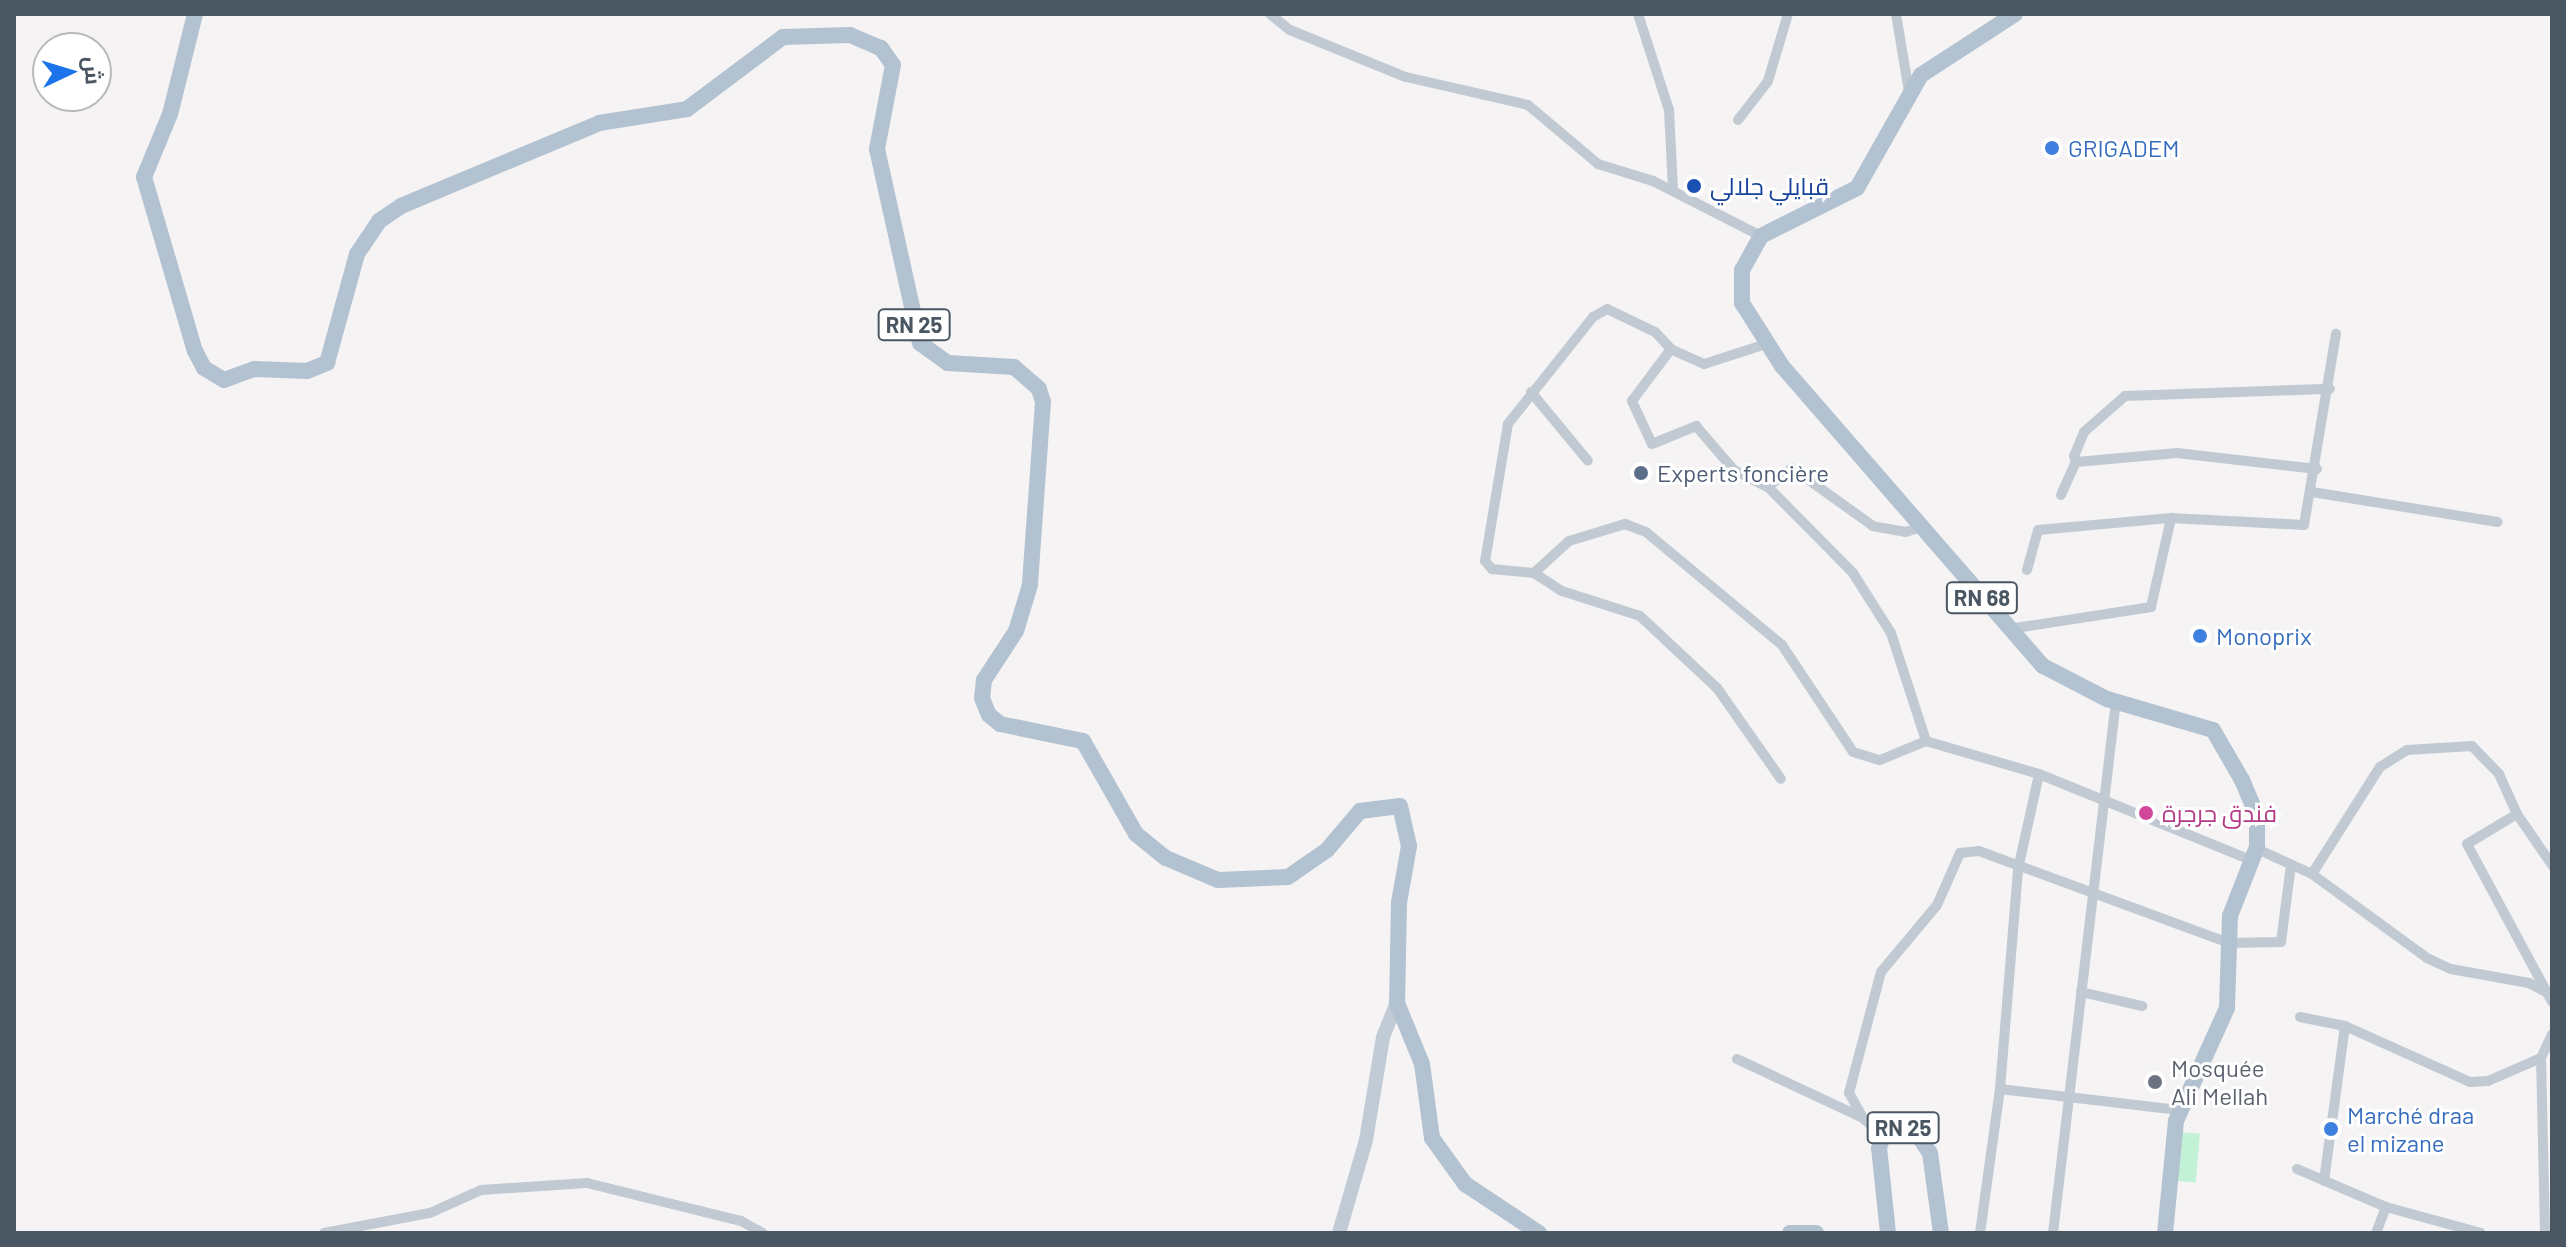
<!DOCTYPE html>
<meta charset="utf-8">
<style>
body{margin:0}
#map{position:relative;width:2566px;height:1247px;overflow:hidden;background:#f5f3f3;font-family:Barlow,Cairo,sans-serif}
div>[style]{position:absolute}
.green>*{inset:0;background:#c3f1d5;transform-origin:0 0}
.street>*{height:10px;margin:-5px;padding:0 5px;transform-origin:5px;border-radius:5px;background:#c1cad2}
.secondary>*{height:14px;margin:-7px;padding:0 7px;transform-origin:7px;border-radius:7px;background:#c1cbd6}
.primary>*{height:16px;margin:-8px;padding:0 8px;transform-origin:8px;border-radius:8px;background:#b3c2d1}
.dots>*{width:22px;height:22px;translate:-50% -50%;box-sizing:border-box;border:4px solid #fff;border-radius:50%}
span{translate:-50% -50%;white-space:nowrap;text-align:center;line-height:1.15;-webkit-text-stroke:6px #fff;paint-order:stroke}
.shield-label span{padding:2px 6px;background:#fff;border:2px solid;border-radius:6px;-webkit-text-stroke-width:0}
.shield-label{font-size:22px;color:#4a5661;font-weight:700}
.shop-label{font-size:24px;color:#366cbe}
.left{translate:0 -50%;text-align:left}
.transit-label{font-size:24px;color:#164399}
.service-label{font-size:24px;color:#4e5e75}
.hotel-label{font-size:24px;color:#b23c85}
.worship-label{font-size:24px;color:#5b616d}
.frame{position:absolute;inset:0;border:16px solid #4a5661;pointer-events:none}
.north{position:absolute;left:32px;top:32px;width:80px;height:80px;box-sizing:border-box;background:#fff;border:2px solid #b7bbc0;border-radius:50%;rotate:86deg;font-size:22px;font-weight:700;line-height:32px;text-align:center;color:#4a5661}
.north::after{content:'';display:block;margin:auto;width:28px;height:36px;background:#1a73e8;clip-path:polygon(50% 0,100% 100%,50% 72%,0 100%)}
</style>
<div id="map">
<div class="green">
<i style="left:2179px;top:1132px;width:21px;height:49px;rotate:5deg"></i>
</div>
<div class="street">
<i style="left:1270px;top:14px;width:26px;rotate:39deg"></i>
<i style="left:1290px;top:30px;width:125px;rotate:22.1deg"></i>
<i style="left:1406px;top:77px;width:125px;rotate:12.9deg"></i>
<i style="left:1528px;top:105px;width:92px;rotate:40.1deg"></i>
<i style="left:1598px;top:164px;width:58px;rotate:17.2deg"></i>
<i style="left:1653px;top:181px;width:121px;rotate:27deg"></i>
<i style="left:1638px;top:14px;width:101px;rotate:72.1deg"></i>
<i style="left:1669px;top:110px;width:80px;rotate:87.1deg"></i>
<i style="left:1896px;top:14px;width:79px;rotate:80.5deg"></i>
<i style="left:1738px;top:120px;width:49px;rotate:-52.4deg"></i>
<i style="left:1768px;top:81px;width:70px;rotate:-73.4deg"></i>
<i style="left:1766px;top:344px;width:65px;rotate:162.1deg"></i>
<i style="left:1704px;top:364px;width:36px;rotate:-156deg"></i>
<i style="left:1671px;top:349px;width:65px;rotate:126.9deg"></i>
<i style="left:1632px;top:401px;width:47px;rotate:65.1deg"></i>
<i style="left:1652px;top:444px;width:48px;rotate:-22.2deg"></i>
<i style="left:1696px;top:426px;width:58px;rotate:49.2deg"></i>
<i style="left:1734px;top:470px;width:38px;rotate:27deg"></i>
<i style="left:1671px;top:349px;width:23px;rotate:-133deg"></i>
<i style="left:1655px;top:332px;width:53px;rotate:-154.4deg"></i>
<i style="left:1607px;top:309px;width:16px;rotate:150deg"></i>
<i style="left:1593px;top:317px;width:137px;rotate:128.5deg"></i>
<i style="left:1508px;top:424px;width:139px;rotate:99.5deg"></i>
<i style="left:1485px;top:561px;width:11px;rotate:49deg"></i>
<i style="left:1492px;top:569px;width:42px;rotate:5.4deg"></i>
<i style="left:1534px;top:573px;width:47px;rotate:-42.4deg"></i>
<i style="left:1569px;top:541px;width:59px;rotate:-16.9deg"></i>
<i style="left:1625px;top:524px;width:22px;rotate:21deg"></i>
<i style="left:1646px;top:532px;width:177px;rotate:39.7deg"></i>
<i style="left:1782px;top:645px;width:128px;rotate:56.4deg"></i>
<i style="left:1853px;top:752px;width:28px;rotate:17deg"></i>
<i style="left:1880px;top:760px;width:50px;rotate:-22.4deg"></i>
<i style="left:1531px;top:392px;width:89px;rotate:50.4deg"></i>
<i style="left:2317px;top:469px;width:141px;rotate:-173.5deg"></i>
<i style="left:2177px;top:453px;width:101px;rotate:174.9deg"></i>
<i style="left:2076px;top:462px;width:6px;rotate:-108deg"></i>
<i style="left:2074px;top:456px;width:26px;rotate:-67deg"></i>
<i style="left:2084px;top:432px;width:55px;rotate:-41.3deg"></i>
<i style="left:2125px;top:396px;width:205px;rotate:-2deg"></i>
<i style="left:2312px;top:492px;width:188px;rotate:9.2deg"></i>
<i style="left:2061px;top:495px;width:36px;rotate:-66deg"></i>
<i style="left:1921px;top:527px;width:16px;rotate:162deg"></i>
<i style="left:1906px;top:532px;width:34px;rotate:-170deg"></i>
<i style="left:1873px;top:526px;width:100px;rotate:-144.4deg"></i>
<i style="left:1792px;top:468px;width:31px;rotate:142deg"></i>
<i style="left:1768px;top:487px;width:121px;rotate:45.3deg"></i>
<i style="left:1853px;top:573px;width:71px;rotate:57.7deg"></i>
<i style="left:1891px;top:633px;width:114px;rotate:72deg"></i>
<i style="left:1926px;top:741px;width:118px;rotate:16.3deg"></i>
<i style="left:2027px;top:570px;width:41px;rotate:-74.6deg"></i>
<i style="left:2038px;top:530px;width:134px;rotate:-5.2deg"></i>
<i style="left:1534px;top:573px;width:33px;rotate:33deg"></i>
<i style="left:1562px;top:591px;width:82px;rotate:17.8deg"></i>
<i style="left:1640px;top:616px;width:105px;rotate:43.1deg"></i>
<i style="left:1717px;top:688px;width:111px;rotate:54.9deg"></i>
<i style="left:2009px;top:629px;width:144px;rotate:-8.8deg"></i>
<i style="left:2151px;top:607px;width:91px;rotate:-77.3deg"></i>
<i style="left:2171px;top:518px;width:133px;rotate:3deg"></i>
<i style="left:2304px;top:525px;width:194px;rotate:-80.5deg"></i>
<i style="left:2257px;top:849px;width:60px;rotate:24.4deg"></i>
<i style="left:2312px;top:874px;width:142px;rotate:36.1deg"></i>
<i style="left:2427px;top:958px;width:26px;rotate:25deg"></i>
<i style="left:2451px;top:969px;width:79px;rotate:10.2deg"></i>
<i style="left:2529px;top:983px;width:24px;rotate:28deg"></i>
<i style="left:2552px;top:865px;width:62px;rotate:-124.5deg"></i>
<i style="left:2517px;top:814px;width:58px;rotate:149deg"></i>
<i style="left:2467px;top:844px;width:179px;rotate:61.7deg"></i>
<i style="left:2312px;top:874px;width:127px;rotate:-57.6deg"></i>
<i style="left:2380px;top:767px;width:32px;rotate:-32deg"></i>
<i style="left:2407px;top:750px;width:65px;rotate:-3.5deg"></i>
<i style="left:2472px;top:746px;width:39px;rotate:46deg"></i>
<i style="left:2499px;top:774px;width:44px;rotate:65.8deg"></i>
<i style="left:2081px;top:992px;width:63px;rotate:12.9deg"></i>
<i style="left:2300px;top:1017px;width:46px;rotate:11.3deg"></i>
<i style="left:1737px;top:1059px;width:139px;rotate:25.1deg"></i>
<i style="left:2000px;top:1089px;width:180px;rotate:6.7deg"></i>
<i style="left:1883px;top:1136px;width:27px;rotate:-138deg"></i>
<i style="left:1863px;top:1118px;width:29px;rotate:-119deg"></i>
<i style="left:1849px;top:1093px;width:125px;rotate:-75.2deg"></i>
<i style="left:1881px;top:972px;width:87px;rotate:-50.1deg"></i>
<i style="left:1937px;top:905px;width:57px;rotate:-66.1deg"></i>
<i style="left:1960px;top:853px;width:19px;rotate:-6deg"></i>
<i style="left:1979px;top:851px;width:266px;rotate:20.2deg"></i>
<i style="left:2229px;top:943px;width:52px;rotate:-1.1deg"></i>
<i style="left:2281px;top:942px;width:78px;rotate:-82.6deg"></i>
<i style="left:2297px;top:1169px;width:97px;rotate:23.1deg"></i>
<i style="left:2324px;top:1181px;width:156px;rotate:-82.3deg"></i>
<i style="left:2345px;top:1026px;width:137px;rotate:24.1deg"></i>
<i style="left:2470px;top:1082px;width:18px;rotate:-3deg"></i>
<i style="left:2488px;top:1081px;width:58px;rotate:-23.5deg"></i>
<i style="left:324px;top:1233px;width:108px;rotate:-10.7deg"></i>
<i style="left:430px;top:1213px;width:56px;rotate:-24.3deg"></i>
<i style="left:481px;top:1190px;width:106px;rotate:-3.8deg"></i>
<i style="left:587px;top:1183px;width:159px;rotate:13.9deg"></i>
<i style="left:741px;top:1221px;width:25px;rotate:29deg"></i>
<i style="left:1980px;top:1233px;width:145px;rotate:-82.1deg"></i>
<i style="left:2000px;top:1089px;width:221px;rotate:-85.3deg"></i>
<i style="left:2018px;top:869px;width:97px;rotate:-77.5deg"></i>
<i style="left:2039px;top:774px;width:231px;rotate:22.1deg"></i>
<i style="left:2053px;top:1233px;width:536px;rotate:-83.25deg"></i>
<i style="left:2376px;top:1233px;width:28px;rotate:-69deg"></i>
<i style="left:2386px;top:1207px;width:98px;rotate:15.3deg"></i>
<i style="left:2545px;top:1233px;width:175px;rotate:-91.3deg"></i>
<i style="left:2541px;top:1058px;width:26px;rotate:-65deg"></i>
</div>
<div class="secondary">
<i style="left:1339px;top:1233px;width:97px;rotate:-73.8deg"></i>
<i style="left:1366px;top:1140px;width:104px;rotate:-80.6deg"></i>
<i style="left:1383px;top:1037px;width:37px;rotate:-68deg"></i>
</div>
<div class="primary">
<i style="left:195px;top:14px;width:103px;rotate:104deg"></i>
<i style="left:170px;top:114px;width:68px;rotate:112.4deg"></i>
<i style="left:144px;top:177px;width:181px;rotate:73.7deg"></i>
<i style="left:195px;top:351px;width:19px;rotate:62deg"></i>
<i style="left:204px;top:368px;width:23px;rotate:31deg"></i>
<i style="left:224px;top:380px;width:33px;rotate:-20deg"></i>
<i style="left:255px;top:369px;width:52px;rotate:2.2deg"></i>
<i style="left:307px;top:371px;width:22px;rotate:-22deg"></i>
<i style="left:327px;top:363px;width:113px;rotate:-74.6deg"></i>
<i style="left:357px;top:254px;width:40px;rotate:-56deg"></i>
<i style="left:379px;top:221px;width:27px;rotate:-34deg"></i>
<i style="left:401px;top:206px;width:215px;rotate:-22.7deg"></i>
<i style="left:599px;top:123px;width:89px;rotate:-9deg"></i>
<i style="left:687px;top:109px;width:120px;rotate:-36.9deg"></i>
<i style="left:783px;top:37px;width:67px;rotate:-1.7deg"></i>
<i style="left:850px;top:35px;width:34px;rotate:23deg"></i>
<i style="left:881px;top:48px;width:21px;rotate:55deg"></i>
<i style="left:893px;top:65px;width:86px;rotate:100.8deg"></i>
<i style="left:877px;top:149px;width:199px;rotate:77.5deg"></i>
<i style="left:920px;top:343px;width:34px;rotate:36deg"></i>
<i style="left:948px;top:363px;width:66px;rotate:3.5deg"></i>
<i style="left:1014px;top:367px;width:33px;rotate:41deg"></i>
<i style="left:1039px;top:389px;width:14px;rotate:73deg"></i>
<i style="left:1043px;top:402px;width:183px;rotate:94.1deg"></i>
<i style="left:1030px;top:585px;width:48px;rotate:106.9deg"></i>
<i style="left:1016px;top:631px;width:59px;rotate:123.1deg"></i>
<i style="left:984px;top:680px;width:18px;rotate:96deg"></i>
<i style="left:982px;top:698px;width:18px;rotate:68deg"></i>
<i style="left:989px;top:715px;width:14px;rotate:39deg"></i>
<i style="left:1000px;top:724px;width:85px;rotate:11.6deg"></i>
<i style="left:1083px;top:741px;width:107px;rotate:60.3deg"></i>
<i style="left:1136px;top:834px;width:38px;rotate:39deg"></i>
<i style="left:1166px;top:858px;width:56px;rotate:22.9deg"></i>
<i style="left:1218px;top:880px;width:70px;rotate:-2.5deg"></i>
<i style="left:1288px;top:877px;width:47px;rotate:-34.7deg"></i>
<i style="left:1327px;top:850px;width:51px;rotate:-49.8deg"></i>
<i style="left:1360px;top:811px;width:40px;rotate:-7.1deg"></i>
<i style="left:1400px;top:806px;width:41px;rotate:77.3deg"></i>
<i style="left:1409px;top:846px;width:58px;rotate:100deg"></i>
<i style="left:1399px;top:903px;width:100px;rotate:91.1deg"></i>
<i style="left:1397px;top:1003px;width:66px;rotate:67.7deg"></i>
<i style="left:1422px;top:1064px;width:75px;rotate:82.3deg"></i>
<i style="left:1432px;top:1138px;width:57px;rotate:54.3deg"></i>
<i style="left:1465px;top:1184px;width:89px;rotate:33.5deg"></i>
<i style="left:2015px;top:14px;width:112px;rotate:147deg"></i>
<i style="left:1921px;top:75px;width:130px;rotate:119.5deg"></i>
<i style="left:1857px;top:188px;width:107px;rotate:153.4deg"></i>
<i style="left:1761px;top:236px;width:39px;rotate:119deg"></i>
<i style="left:1742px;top:270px;width:33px;rotate:90deg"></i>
<i style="left:1742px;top:303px;width:75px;rotate:57.6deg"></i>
<i style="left:1782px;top:366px;width:398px;rotate:49deg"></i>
<i style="left:2043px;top:666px;width:72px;rotate:27.3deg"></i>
<i style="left:2107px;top:699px;width:110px;rotate:16.3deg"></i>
<i style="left:2213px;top:730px;width:58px;rotate:59.9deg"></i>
<i style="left:2242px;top:780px;width:39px;rotate:67deg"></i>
<i style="left:2257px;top:816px;width:31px;rotate:90deg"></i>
<i style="left:2257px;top:847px;width:74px;rotate:111.4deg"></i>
<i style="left:2230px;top:916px;width:92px;rotate:91.9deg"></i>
<i style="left:2227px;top:1008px;width:124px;rotate:114.3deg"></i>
<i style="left:2176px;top:1121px;width:113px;rotate:95.6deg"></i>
<i style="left:1790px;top:1233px;width:26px"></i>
<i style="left:1888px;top:1233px;width:85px;rotate:-96deg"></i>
<i style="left:1879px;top:1148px;width:13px;rotate:-72deg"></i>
<i style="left:1883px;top:1136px;width:23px;rotate:-23deg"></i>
<i style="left:1904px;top:1127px;width:12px;rotate:20deg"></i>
<i style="left:1915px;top:1131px;width:27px;rotate:56deg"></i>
<i style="left:1930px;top:1153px;width:81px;rotate:82.2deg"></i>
</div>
<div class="dots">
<i style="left:2052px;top:148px;background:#3f7fe0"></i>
<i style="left:1694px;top:186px;background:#1a4fb4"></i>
<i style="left:1641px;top:473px;background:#5c6f8a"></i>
<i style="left:2200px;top:636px;background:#3f7fe0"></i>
<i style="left:2146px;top:813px;background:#d1479c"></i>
<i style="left:2155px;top:1082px;background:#6b7280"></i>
<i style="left:2331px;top:1129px;background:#3f7fe0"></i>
</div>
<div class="shield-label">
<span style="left:914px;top:325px">RN 25</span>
<span style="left:1982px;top:598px">RN 68</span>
<span style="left:1903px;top:1128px">RN 25</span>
</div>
<div class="shop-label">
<span class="left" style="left:2068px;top:148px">GRIGADEM</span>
<span class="left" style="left:2216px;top:636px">Monoprix</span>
<span class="left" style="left:2347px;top:1129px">Marché draa<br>el mizane</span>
</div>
<div class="transit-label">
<span class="left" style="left:1710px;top:186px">قبايلي جلالي</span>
</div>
<div class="service-label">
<span class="left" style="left:1657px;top:473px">Experts foncière</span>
</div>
<div class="hotel-label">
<span class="left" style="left:2162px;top:813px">فندق جرجرة</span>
</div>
<div class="worship-label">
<span class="left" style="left:2171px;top:1082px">Mosquée<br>Ali Mellah</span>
</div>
<div class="frame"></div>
<div class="north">ش</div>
</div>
